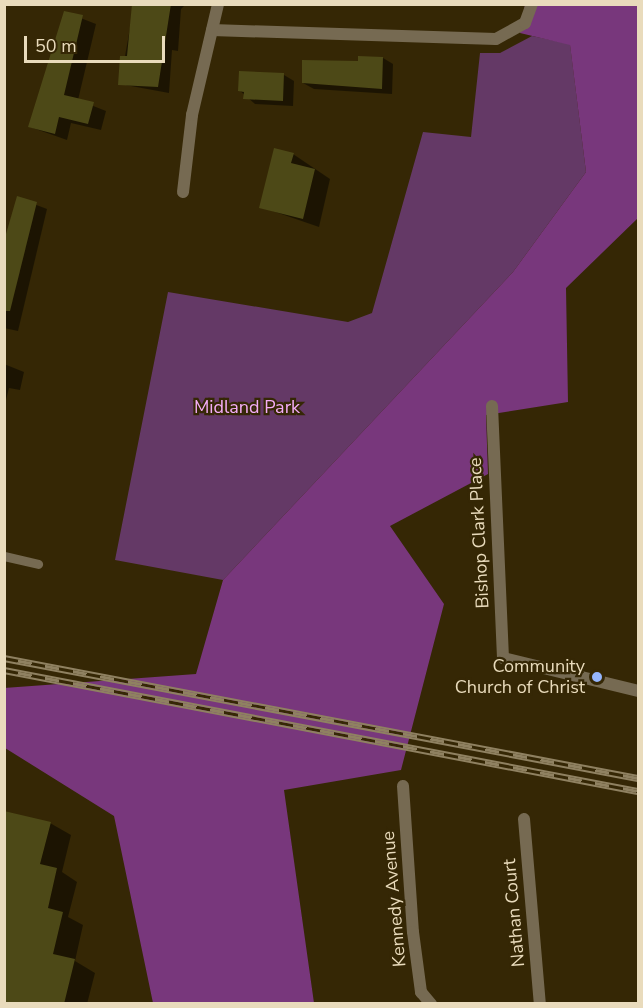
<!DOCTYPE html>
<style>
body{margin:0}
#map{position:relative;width:643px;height:1008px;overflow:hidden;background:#352705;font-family:"Nunito Sans",sans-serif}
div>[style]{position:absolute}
.green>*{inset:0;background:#643966}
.forest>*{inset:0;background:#78377c}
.shadow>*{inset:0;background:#0007}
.building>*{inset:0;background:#4d4917}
.service>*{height:9px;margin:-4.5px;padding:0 4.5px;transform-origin:4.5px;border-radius:4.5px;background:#766a52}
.minor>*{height:12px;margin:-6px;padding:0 6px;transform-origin:6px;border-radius:6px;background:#766a52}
.rail>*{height:7px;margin-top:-3.5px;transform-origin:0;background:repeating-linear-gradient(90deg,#352705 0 14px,#8f8161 0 28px);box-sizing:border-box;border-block:2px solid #8f8161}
.dots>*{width:16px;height:16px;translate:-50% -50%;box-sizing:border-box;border:3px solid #352705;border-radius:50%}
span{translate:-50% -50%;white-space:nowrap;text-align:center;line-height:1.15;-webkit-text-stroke:4.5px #352705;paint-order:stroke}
.park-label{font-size:18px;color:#f4adf7}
.street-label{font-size:18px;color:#e9dbbc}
.poi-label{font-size:18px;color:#e9dbbc}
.right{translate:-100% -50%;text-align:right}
.frame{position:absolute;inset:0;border:6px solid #e9dbbc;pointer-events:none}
.scale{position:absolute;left:24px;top:36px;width:141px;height:27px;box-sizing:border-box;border:3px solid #e9dbbc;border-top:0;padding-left:8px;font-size:18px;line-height:21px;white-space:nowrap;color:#e9dbbc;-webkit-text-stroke:4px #352705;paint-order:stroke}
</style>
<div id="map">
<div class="green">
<i style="clip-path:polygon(532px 36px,570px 44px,586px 172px,513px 272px,223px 580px,115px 560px,168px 292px,348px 322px,372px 313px,423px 132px,471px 137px,480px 53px,500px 53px)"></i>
</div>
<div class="forest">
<i style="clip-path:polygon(525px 5px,638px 5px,638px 218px,566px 288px,568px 402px,486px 415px,488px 474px,390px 526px,444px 604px,401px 770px,284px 790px,314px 1003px,153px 1003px,114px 816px,5px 748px,4px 688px,196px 674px,223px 580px,513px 272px,586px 172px,570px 45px,520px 33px)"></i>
</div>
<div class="shadow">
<i style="clip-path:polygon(146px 4px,186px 4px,181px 9px,178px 51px,172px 50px,169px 93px,120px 84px,132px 17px)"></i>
<i style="clip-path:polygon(65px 12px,96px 24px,78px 100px,106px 111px,101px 130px,71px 123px,67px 140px,30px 127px)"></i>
<i style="clip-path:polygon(383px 58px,393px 64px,392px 94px,314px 89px,303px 83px)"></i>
<i style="clip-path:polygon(284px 75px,294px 81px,293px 106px,255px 104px,239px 90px)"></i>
<i style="clip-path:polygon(293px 154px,330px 179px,319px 227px,261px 207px)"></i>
<i style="clip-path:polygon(18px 198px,47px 209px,18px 331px,4px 328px,4px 251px)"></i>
<i style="clip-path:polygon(4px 364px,24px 372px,20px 390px,9px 388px,6px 400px)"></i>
<i style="clip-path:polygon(50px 823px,71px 835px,62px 872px,77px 882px,68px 917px,83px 925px,75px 961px,95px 973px,87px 1004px,4px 1004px)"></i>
</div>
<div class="building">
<i style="clip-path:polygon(132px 4px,171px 4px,158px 87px,118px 85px,120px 56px,127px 56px)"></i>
<i style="clip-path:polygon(64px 11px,83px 15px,64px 95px,94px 102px,88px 124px,59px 117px,55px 134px,28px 127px)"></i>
<i style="clip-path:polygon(358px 56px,383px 57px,382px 89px,302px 83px,302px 60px,358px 61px)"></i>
<i style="clip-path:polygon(239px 71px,284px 73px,283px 101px,243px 99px,244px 92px,238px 91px)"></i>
<i style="clip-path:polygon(274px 148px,294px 153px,291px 163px,315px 169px,303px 219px,259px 208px)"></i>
<i style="clip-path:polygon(17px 196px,37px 202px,10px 311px,4px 311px,4px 241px)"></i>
<i style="clip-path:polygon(4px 811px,51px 822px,40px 864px,57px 868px,48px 908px,63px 912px,53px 954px,75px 959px,64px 1004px,4px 1004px)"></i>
</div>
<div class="service">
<i style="left:4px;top:556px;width:35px;rotate:13deg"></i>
</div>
<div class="minor">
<i style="left:212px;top:30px;width:284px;rotate:1.8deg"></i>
<i style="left:496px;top:39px;width:33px;rotate:-29deg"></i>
<i style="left:525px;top:23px;width:20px;rotate:-70deg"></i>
<i style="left:183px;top:192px;width:78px;rotate:-83.3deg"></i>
<i style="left:192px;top:115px;width:114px;rotate:-76.8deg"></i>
<i style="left:492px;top:406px;width:252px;rotate:87.5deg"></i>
<i style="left:503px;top:658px;width:139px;rotate:13.7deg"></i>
<i style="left:403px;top:786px;width:146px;rotate:86.1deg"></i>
<i style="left:413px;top:932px;width:61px;rotate:82.4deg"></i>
<i style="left:421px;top:992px;width:16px;rotate:50deg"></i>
<i style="left:524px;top:819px;width:186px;rotate:85.1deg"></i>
</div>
<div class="rail">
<i style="left:4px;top:658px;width:645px;rotate:10.72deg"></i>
<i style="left:4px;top:670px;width:645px;rotate:10.81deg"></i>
</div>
<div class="dots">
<i style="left:597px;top:677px;background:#96b6fd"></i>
</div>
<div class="park-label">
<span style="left:247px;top:407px">Midland Park</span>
</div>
<div class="street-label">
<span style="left:479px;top:533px;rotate:-93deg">Bishop Clark Place</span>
<span style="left:394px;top:899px;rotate:-95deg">Kennedy Avenue</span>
<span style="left:514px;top:913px;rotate:-95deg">Nathan Court</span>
</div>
<div class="poi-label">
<span class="right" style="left:585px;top:677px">Community<br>Church of Christ</span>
</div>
<div class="frame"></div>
<div class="scale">50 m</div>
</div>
